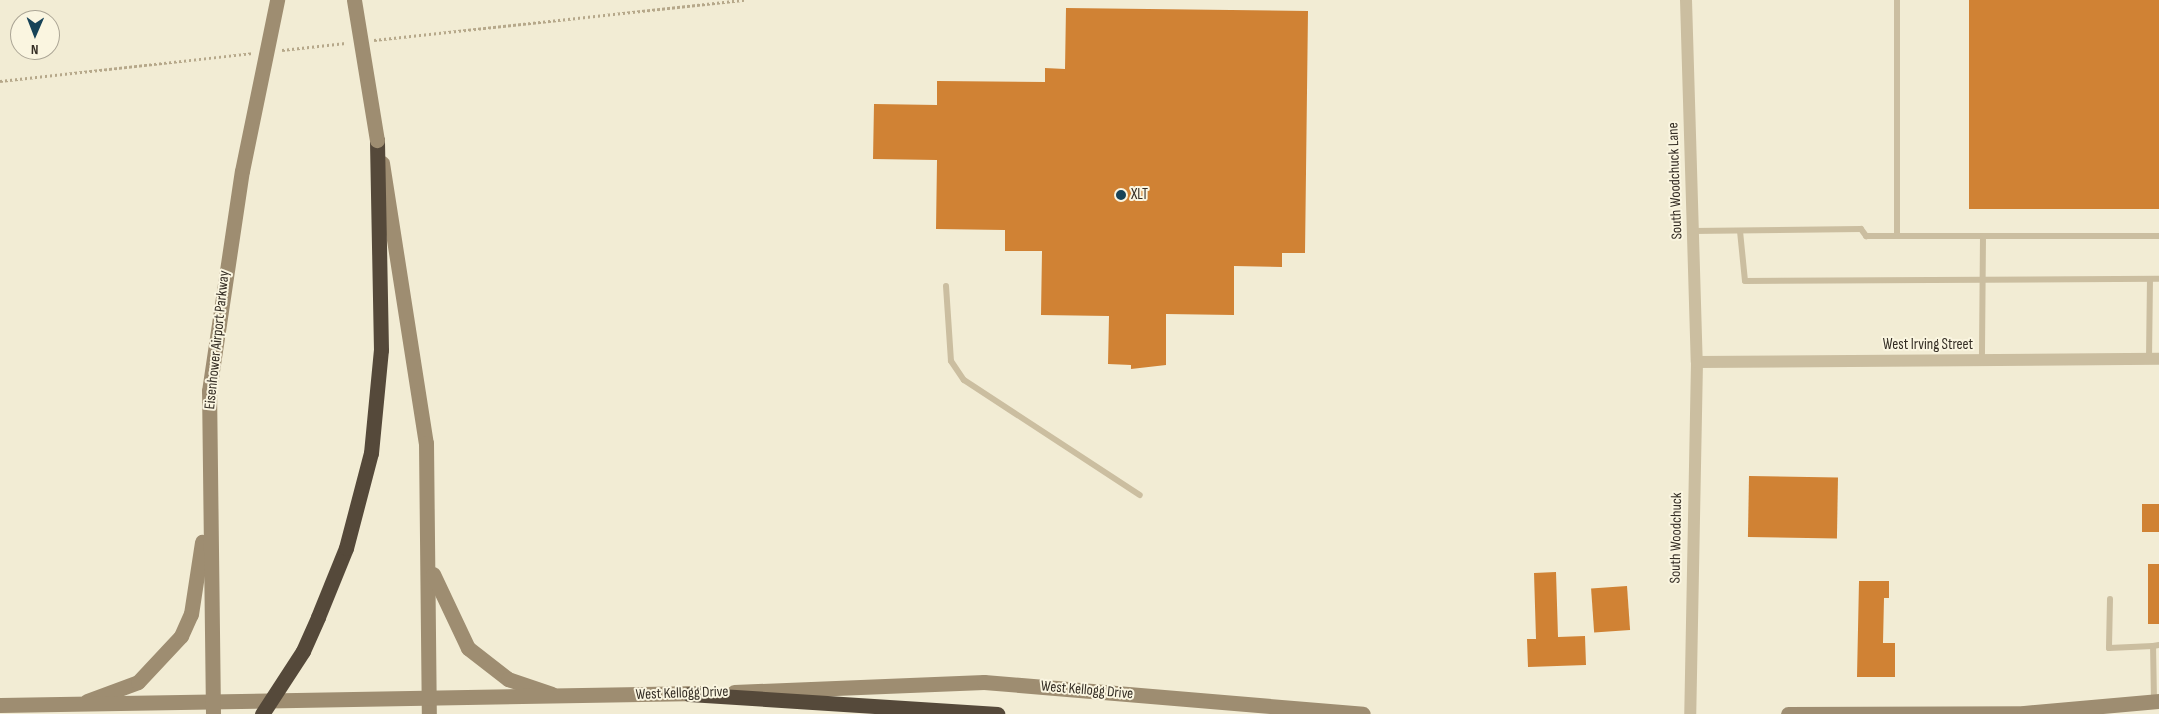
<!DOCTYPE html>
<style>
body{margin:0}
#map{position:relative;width:2159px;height:714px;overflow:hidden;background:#f2ecd4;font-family:"Sofia Sans Condensed",sans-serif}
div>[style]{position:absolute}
.building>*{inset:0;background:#d08234;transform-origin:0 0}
.path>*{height:2.5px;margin-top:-1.25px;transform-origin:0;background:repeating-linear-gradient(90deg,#b6a88a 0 2.5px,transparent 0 5px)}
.lane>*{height:6px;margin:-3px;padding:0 3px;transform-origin:3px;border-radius:3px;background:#cbbea0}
.street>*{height:12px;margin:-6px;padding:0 6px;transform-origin:6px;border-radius:6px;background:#cbbea0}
.secondary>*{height:15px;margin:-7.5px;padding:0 7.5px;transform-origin:7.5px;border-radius:7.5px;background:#9e8d71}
.highway>*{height:15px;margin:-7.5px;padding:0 7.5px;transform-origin:7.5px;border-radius:7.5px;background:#55493a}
.secondary-bridge>*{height:15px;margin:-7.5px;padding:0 7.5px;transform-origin:7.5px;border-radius:7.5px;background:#9e8d71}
.highway-bridge>*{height:15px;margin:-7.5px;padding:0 7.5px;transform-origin:7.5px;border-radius:7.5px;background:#55493a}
.dots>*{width:14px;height:14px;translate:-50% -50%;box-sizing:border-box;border:2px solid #faf5e0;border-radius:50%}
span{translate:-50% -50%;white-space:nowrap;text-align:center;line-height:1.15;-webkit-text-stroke:4px #faf5e0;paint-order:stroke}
.street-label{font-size:15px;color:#342d24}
.poi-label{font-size:15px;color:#342d24}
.left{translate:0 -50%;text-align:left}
.north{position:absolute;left:10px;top:10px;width:50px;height:50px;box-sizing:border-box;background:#faf5e0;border:1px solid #aba595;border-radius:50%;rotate:181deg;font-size:14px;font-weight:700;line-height:20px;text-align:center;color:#342d24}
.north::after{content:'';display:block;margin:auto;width:18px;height:22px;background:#174358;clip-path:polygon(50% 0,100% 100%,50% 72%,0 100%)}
</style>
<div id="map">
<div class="building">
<i style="left:1969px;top:0;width:190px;height:209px"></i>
<i style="clip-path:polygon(1066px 8px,1308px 11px,1305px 253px,1282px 253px,1282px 267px,1234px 266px,1234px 315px,1166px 314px,1166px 365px,1131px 369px,1131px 365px,1108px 364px,1109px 316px,1041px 315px,1042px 251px,1005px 251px,1005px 230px,936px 229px,937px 160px,873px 159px,874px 104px,937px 105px,937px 81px,1045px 82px,1045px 68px,1065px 69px)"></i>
<i style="left:1749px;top:476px;width:89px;height:61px;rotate:1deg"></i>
<i style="left:2142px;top:504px;width:17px;height:28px"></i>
<i style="left:2148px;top:564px;width:11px;height:60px"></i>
<i style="clip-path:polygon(1556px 572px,1558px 637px,1585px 636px,1586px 665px,1528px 667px,1527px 639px,1536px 639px,1534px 573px)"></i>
<i style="clip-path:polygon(1859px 581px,1889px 581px,1889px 598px,1884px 598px,1883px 643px,1895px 643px,1895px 677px,1857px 677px)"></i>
<i style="left:1627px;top:586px;width:44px;height:36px;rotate:86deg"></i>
</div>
<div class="path">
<i style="left:374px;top:40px;width:373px;rotate:-6.2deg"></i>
<i style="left:282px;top:50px;width:64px;rotate:-6.2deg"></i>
<i style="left:0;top:81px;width:254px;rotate:-6.3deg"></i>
</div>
<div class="lane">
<i style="left:1897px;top:0;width:236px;rotate:90deg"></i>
<i style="left:1693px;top:231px;width:168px;rotate:-0.7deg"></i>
<i style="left:1861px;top:229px;width:9px;rotate:54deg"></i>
<i style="left:1866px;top:236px;width:117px"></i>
<i style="left:1983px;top:236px;width:125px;rotate:90.5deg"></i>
<i style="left:1740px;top:231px;width:50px;rotate:84.3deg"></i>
<i style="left:1745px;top:281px;width:414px;rotate:-0.3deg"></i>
<i style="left:1983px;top:236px;width:176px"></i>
<i style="left:946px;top:286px;width:75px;rotate:86.2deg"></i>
<i style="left:951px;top:361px;width:23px;rotate:56deg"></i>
<i style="left:964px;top:380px;width:210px;rotate:33.2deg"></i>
<i style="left:2149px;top:359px;width:80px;rotate:-89.3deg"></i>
<i style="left:2110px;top:599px;width:49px;rotate:91.2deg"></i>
<i style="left:2109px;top:648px;width:44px;rotate:-2.6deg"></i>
<i style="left:2154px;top:701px;width:55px;rotate:-91deg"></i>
<i style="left:2153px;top:646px;width:6px;rotate:-9deg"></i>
</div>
<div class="street">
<i style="left:1686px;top:0;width:362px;rotate:88.3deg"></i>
<i style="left:1697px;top:362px;width:352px;rotate:91.1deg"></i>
<i style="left:1697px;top:362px;width:462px;rotate:-0.4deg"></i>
</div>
<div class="secondary">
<i style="left:382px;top:163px;width:283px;rotate:81.1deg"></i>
<i style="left:426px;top:443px;width:271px;rotate:89.4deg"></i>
<i style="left:433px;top:574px;width:82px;rotate:64.7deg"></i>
<i style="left:468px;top:648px;width:51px;rotate:37.8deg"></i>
<i style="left:508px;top:679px;width:46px;rotate:18.8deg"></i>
<i style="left:734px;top:692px;width:250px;rotate:-2.3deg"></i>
<i style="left:984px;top:682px;width:380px;rotate:4.8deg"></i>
<i style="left:87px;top:701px;width:54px;rotate:-20.4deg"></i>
<i style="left:138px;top:682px;width:63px;rotate:-46.9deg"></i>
<i style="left:181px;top:636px;width:24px;rotate:-66deg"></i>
<i style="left:191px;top:614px;width:73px;rotate:-81.3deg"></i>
<i style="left:0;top:705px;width:701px;rotate:-0.98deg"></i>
<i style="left:213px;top:714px;width:323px;rotate:-90.7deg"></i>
<i style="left:209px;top:391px;width:222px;rotate:-81.5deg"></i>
<i style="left:1788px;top:714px;width:236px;rotate:-0.2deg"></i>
<i style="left:2024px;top:713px;width:136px;rotate:-5.1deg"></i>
</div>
<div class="highway">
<i style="left:318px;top:617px;width:74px;rotate:-67.9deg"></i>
<i style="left:346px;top:548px;width:98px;rotate:-75.3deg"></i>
<i style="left:371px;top:453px;width:103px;rotate:-84.5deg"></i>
<i style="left:381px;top:350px;width:210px;rotate:-91.1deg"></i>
<i style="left:689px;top:694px;width:309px;rotate:3.7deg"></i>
</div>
<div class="secondary-bridge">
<i style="left:354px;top:0;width:142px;rotate:80.7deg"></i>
<i style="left:242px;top:171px;width:175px;rotate:-78.4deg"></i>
</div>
<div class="highway-bridge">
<i style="left:262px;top:714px;width:75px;rotate:-56.9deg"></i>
<i style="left:303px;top:651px;width:37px;rotate:-66deg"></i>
</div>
<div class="dots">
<i style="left:1121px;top:195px;background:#174358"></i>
</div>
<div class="street-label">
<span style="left:1675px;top:181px;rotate:-92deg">South Woodchuck Lane</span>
<span style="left:217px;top:340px;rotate:-84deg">Eisenhower Airport Parkway</span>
<span style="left:1928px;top:345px">West Irving Street</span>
<span style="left:1676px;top:538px;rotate:-89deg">South Woodchuck</span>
<span style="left:1087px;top:690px;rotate:5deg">West Kellogg Drive</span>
<span style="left:682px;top:693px;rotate:-2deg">West Kellogg Drive</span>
</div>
<div class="poi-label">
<span class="left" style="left:1131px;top:195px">XLT</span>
</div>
<div class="north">N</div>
</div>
